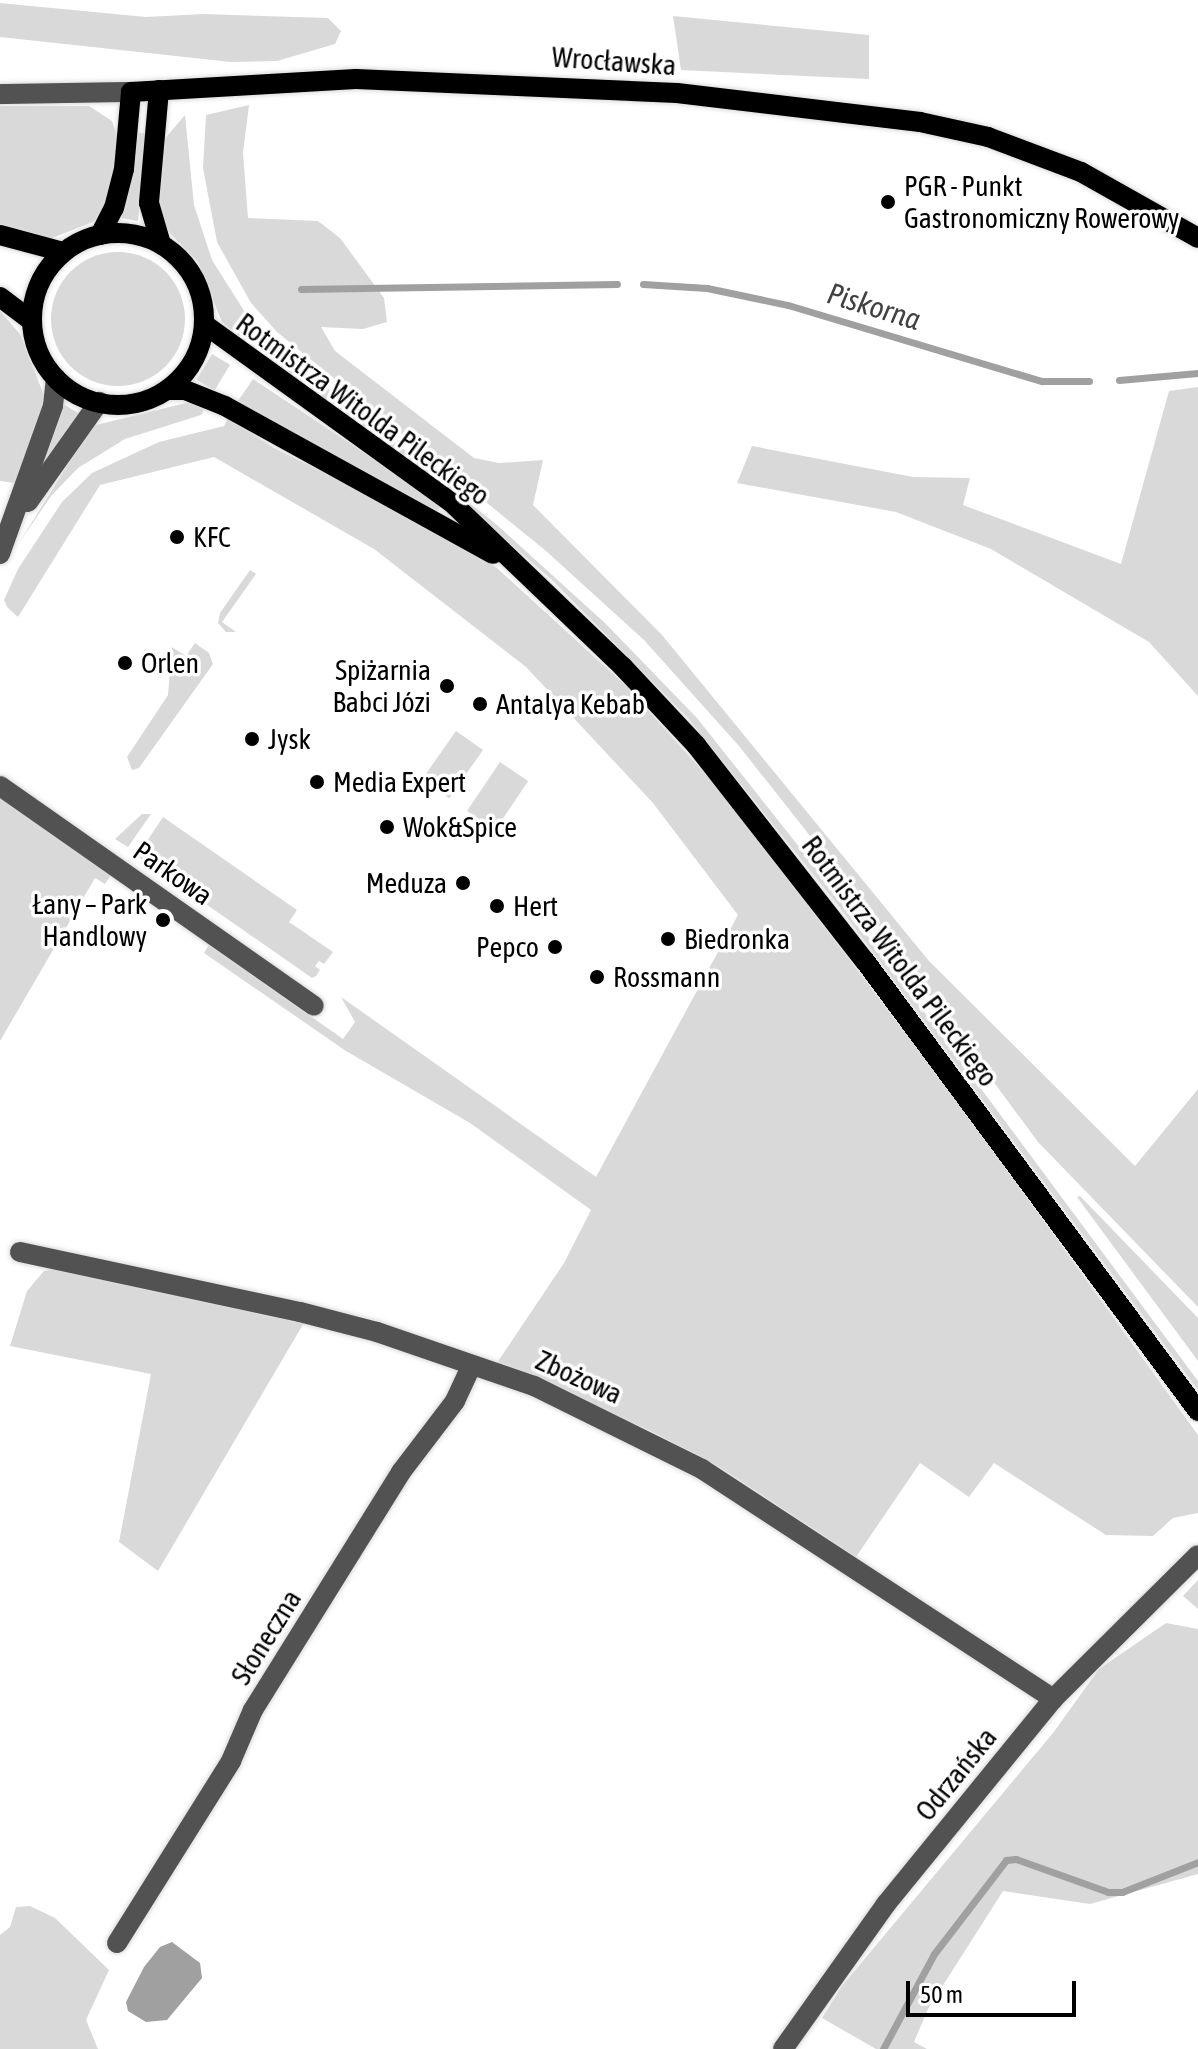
<!DOCTYPE html>
<meta charset="utf-8">
<style>
body{margin:0}
#map{position:relative;width:1198px;height:2049px;overflow:hidden;background:#fff;font-family:"Asap Condensed",sans-serif}
div>[style]{position:absolute}
.green>*{inset:0;background:#d9d9d9;transform-origin:0 0}
.round{border-radius:50%}
.water>*{inset:0;background:#a0a0a0}
.stream>*{height:7px;margin:-3.5px;padding:0 3.5px;transform-origin:3.5px;border-radius:3.5px;background:#a0a0a0}
.roads{filter:drop-shadow(0 0 2px #dbdbdb) drop-shadow(0 0 2px #dbdbdb)}
.minor>*{height:20px;margin:-10px;padding:0 10px;transform-origin:10px;border-radius:10px;background:#525252}
.major>*{height:20px;margin:-10px;padding:0 10px;transform-origin:10px;border-radius:10px;background:#000}
.major>.ring{margin:-10px;padding:0;box-sizing:content-box;background:none;border:20px solid #000;border-radius:50%}
.dots>*{width:22px;height:22px;translate:-50% -50%;box-sizing:border-box;border:4px solid #fff;border-radius:50%}
span{translate:-50% -50%;white-space:nowrap;text-align:center;line-height:1.15;-webkit-text-stroke:7px #fff;paint-order:stroke}
.street-label{font-size:28px;color:#000}
.poi-label{font-size:28px;color:#000}
.left{translate:0 -50%;text-align:left}
.right{translate:-100% -50%;text-align:right}
.water-label{font-size:30px;color:#414141;font-style:italic}
.scale{position:absolute;left:906px;top:1981px;width:170px;height:36px;box-sizing:border-box;border:4px solid #000;border-top:0;padding-left:10px;font-size:24px;line-height:28px;white-space:nowrap;color:#000;-webkit-text-stroke:6px #fff;paint-order:stroke}
</style>
<div id="map">
<div class="green">
<i style="clip-path:polygon(0 3px,146px 17px,203px 14px,328px 18px,341px 31px,335px 44px,277px 61px,231px 62px,0 37px)"></i>
<i style="clip-path:polygon(673px 16px,869px 35px,869px 79px,681px 70px)"></i>
<i style="clip-path:polygon(249px 105px,243px 153px,248px 218px,318px 221px,340px 238px,384px 298px,387px 322px,363px 329px,321px 327px,335px 351px,474px 458px,499px 463px,543px 460px,533px 505px,662px 635px,929px 961px,1135px 1166px,1198px 1089px,1198px 1307px,1038px 1142px,837px 870px,739px 746px,644px 640px,546px 551px,277px 332px,251px 303px,217px 242px,203px 168px,206px 115px)"></i>
<i style="clip-path:polygon(0 106px,89px 106px,112px 121px,120px 143px,105px 210px,93px 222px,44px 241px,0 228px)"></i>
<i style="clip-path:polygon(185px 115px,194px 205px,212px 260px,253px 325px,245px 341px,222px 322px,198px 262px,165px 228px,158px 204px,162px 142px)"></i>
<i style="clip-path:polygon(138px 133px,146px 133px,138px 221px,121px 218px)"></i>
<i class="round" style="left:51px;top:252px;width:134px;height:134px"></i>
<i style="clip-path:polygon(0 311px,20px 334px,45px 398px,15px 483px,0 481px)"></i>
<i style="clip-path:polygon(270px 350px,281px 350px,497px 525px,605px 623px,697px 718px,838px 896px,1198px 1381px,1198px 1390px,840px 908px,687px 717px,551px 579px,455px 496px,266px 357px)"></i>
<i style="left:212px;top:354px;width:21px;height:30px;rotate:31deg"></i>
<i style="clip-path:polygon(253px 379px,437px 501px,440px 507px,436px 513px,236px 404px)"></i>
<i style="clip-path:polygon(1198px 387px,1198px 696px,1149px 642px,991px 549px,896px 512px,737px 483px,752px 446px,913px 477px,970px 478px,963px 505px,1121px 564px,1169px 391px)"></i>
<i style="clip-path:polygon(194px 401px,206px 406px,201px 415px,125px 439px,78px 468px,51px 496px,17px 546px,92px 426px)"></i>
<i style="clip-path:polygon(65px 405px,81px 415px,39px 477px,61px 408px)"></i>
<i style="clip-path:polygon(228px 418px,274px 448px,434px 527px,497px 568px,626px 686px,717px 787px,952px 1094px,1198px 1435px,1198px 1513px,1173px 1518px,1153px 1536px,1106px 1535px,994px 1463px,969px 1497px,920px 1463px,856px 1557px,721px 1468px,653px 1432px,497px 1363px,564px 1263px,591px 1210px,470px 1123px,346px 1051px,204px 953px,209px 945px,343px 1039px,355px 1022px,341px 997px,596px 1177px,738px 915px,653px 803px,526px 667px,374px 549px,214px 457px,100px 485px,18px 617px,7px 607px,4px 600px,18px 569px,62px 502px,92px 473px,159px 442px,224px 426px)"></i>
<i style="clip-path:polygon(250px 570px,256px 574px,222px 622px,236px 632px,226px 632px,218px 623px,220px 613px)"></i>
<i style="clip-path:polygon(195px 643px,209px 653px,213px 664px,139px 768px,132px 770px,127px 757px,168px 695px,172px 647px,186px 656px)"></i>
<i style="left:456px;top:731px;width:33px;height:59px;rotate:35deg"></i>
<i style="left:500px;top:762px;width:34px;height:59px;rotate:34deg"></i>
<i style="clip-path:polygon(0 798px,111px 875px,105px 884px,95px 878px,0 1041px)"></i>
<i style="clip-path:polygon(142px 814px,151px 814px,128px 847px,115px 839px)"></i>
<i style="clip-path:polygon(163px 817px,297px 910px,289px 922px,333px 952px,324px 964px,319px 961px,315px 966px,320px 970px,316px 976px,312px 978px,137px 856px)"></i>
<i style="clip-path:polygon(1080px 1196px,1198px 1318px,1198px 1361px,1077px 1197px)"></i>
<i style="clip-path:polygon(66px 1267px,305px 1321px,158px 1571px,119px 1542px,151px 1374px,10px 1346px,27px 1291px,44px 1271px)"></i>
<i style="clip-path:polygon(1198px 1580px,1198px 1609px,1183px 1596px)"></i>
<i style="clip-path:polygon(1166px 1623px,1198px 1629px,1198px 1874px,1090px 1904px,1003px 1891px,928px 2009px,914px 2042px,927px 2049px,876px 2049px,822px 2018px,842px 1986px,1053px 1733px,1099px 1669px)"></i>
<i style="clip-path:polygon(30px 1906px,55px 1918px,109px 1970px,86px 2020px,98px 2049px,0 2049px,0 1935px,10px 1927px,16px 1907px)"></i>
</div>
<div class="water">
<i style="clip-path:polygon(172px 1942px,200px 1963px,202px 1978px,167px 2020px,146px 2022px,128px 2011px,126px 2002px,144px 1967px,160px 1947px)"></i>
</div>
<div class="stream">
<i style="left:643px;top:284px;width:64px;rotate:3.6deg"></i>
<i style="left:707px;top:288px;width:83px;rotate:11.9deg"></i>
<i style="left:788px;top:305px;width:265px;rotate:16.7deg"></i>
<i style="left:1042px;top:381px;width:47px"></i>
<i style="left:301px;top:289px;width:316px;rotate:-0.9deg"></i>
<i style="left:1119px;top:380px;width:79px;rotate:-5.1deg"></i>
<i style="left:883px;top:2049px;width:108px;rotate:-61.8deg"></i>
<i style="left:934px;top:1954px;width:118px;rotate:-52.5deg"></i>
<i style="left:1006px;top:1860px;width:10px;rotate:-6deg"></i>
<i style="left:1016px;top:1859px;width:98px;rotate:19.7deg"></i>
<i style="left:1108px;top:1892px;width:14px"></i>
<i style="left:1122px;top:1892px;width:82px;rotate:-21.5deg"></i>
</div>
<div class="roads">
<div class="minor">
<i style="left:0;top:94px;width:131px;rotate:-0.9deg"></i>
<i style="left:28px;top:502px;width:123px;rotate:-54.6deg"></i>
<i style="left:0;top:554px;width:157px;rotate:-70.3deg"></i>
<i style="left:53px;top:406px;width:28px;rotate:-84deg"></i>
<i style="left:0;top:786px;width:383px;rotate:35deg"></i>
<i style="left:20px;top:1252px;width:286px;rotate:12.1deg"></i>
<i style="left:300px;top:1312px;width:80px;rotate:14.6deg"></i>
<i style="left:377px;top:1332px;width:166px;rotate:19deg"></i>
<i style="left:534px;top:1386px;width:187px;rotate:26.3deg"></i>
<i style="left:702px;top:1469px;width:420px;rotate:33.2deg"></i>
<i style="left:117px;top:1943px;width:215px;rotate:-57.9deg"></i>
<i style="left:231px;top:1761px;width:56px;rotate:-66.7deg"></i>
<i style="left:253px;top:1710px;width:280px;rotate:-58.1deg"></i>
<i style="left:401px;top:1472px;width:89px;rotate:-52.7deg"></i>
<i style="left:455px;top:1401px;width:38px;rotate:-65deg"></i>
<i style="left:783px;top:2049px;width:178px;rotate:-54.6deg"></i>
<i style="left:886px;top:1904px;width:264px;rotate:-50.8deg"></i>
<i style="left:1053px;top:1699px;width:204px;rotate:-44.8deg"></i>
</div>
<div class="major">
<i style="left:159px;top:90px;width:113px;rotate:95.1deg"></i>
<i style="left:149px;top:203px;width:43px;rotate:73.7deg"></i>
<i class="ring" style="left:32px;top:233px;width:152px;height:152px"></i>
<i style="left:0;top:235px;width:65px;rotate:15.1deg"></i>
<i style="left:100px;top:235px;width:30px;rotate:-63deg"></i>
<i style="left:114px;top:208px;width:40px;rotate:-75.6deg"></i>
<i style="left:124px;top:169px;width:77px;rotate:-84.8deg"></i>
<i style="left:131px;top:92px;width:225px;rotate:-3.3deg"></i>
<i style="left:356px;top:79px;width:321px;rotate:2.5deg"></i>
<i style="left:677px;top:93px;width:245px;rotate:6.8deg"></i>
<i style="left:920px;top:122px;width:70px;rotate:12.4deg"></i>
<i style="left:988px;top:137px;width:99px;rotate:20.6deg"></i>
<i style="left:1081px;top:172px;width:134px;rotate:29.4deg"></i>
<i style="left:0;top:297px;width:39px;rotate:37deg"></i>
<i style="left:204px;top:324px;width:304px;rotate:35.8deg"></i>
<i style="left:451px;top:502px;width:238px;rotate:43.8deg"></i>
<i style="left:623px;top:667px;width:107px;rotate:46.9deg"></i>
<i style="left:696px;top:745px;width:274px;rotate:52deg"></i>
<i style="left:865px;top:961px;width:560px;rotate:53.5deg"></i>
<i style="left:167px;top:390px;width:18px"></i>
<i style="left:185px;top:390px;width:43px;rotate:21.8deg"></i>
<i style="left:225px;top:406px;width:306px;rotate:28.9deg"></i>
</div>
</div>
<div class="dots">
<i style="left:888px;top:202px;background:#000"></i>
<i style="left:177px;top:537px;background:#000"></i>
<i style="left:125px;top:663px;background:#000"></i>
<i style="left:447px;top:686px;background:#000"></i>
<i style="left:480px;top:704px;background:#000"></i>
<i style="left:252px;top:739px;background:#000"></i>
<i style="left:317px;top:782px;background:#000"></i>
<i style="left:387px;top:827px;background:#000"></i>
<i style="left:463px;top:883px;background:#000"></i>
<i style="left:497px;top:906px;background:#000"></i>
<i style="left:163px;top:920px;background:#000"></i>
<i style="left:668px;top:939px;background:#000"></i>
<i style="left:555px;top:947px;background:#000"></i>
<i style="left:597px;top:977px;background:#000"></i>
</div>
<div class="street-label">
<span style="left:614px;top:61px;rotate:4deg">Wrocławska</span>
<span style="left:363px;top:409px;rotate:36deg">Rotmistrza Witolda Pileckiego</span>
<span style="left:173px;top:873px;rotate:35deg">Parkowa</span>
<span style="left:900px;top:961px;rotate:53deg">Rotmistrza Witolda Pileckiego</span>
<span style="left:579px;top:1377px;rotate:24deg">Zbożowa</span>
<span style="left:266px;top:1637px;rotate:-58deg">Słoneczna</span>
<span style="left:956px;top:1774px;rotate:-51deg">Odrzańska</span>
</div>
<div class="poi-label">
<span class="left" style="left:904px;top:202px">PGR - Punkt<br>Gastronomiczny Rowerowy</span>
<span class="left" style="left:193px;top:537px">KFC</span>
<span class="left" style="left:141px;top:663px">Orlen</span>
<span class="right" style="left:431px;top:686px">Spiżarnia<br>Babci Józi</span>
<span class="left" style="left:496px;top:704px">Antalya Kebab</span>
<span class="left" style="left:268px;top:739px">Jysk</span>
<span class="left" style="left:333px;top:782px">Media Expert</span>
<span class="left" style="left:403px;top:827px">Wok&amp;Spice</span>
<span class="right" style="left:447px;top:883px">Meduza</span>
<span class="right" style="left:147px;top:920px">Łany – Park<br>Handlowy</span>
<span class="left" style="left:513px;top:906px">Hert</span>
<span class="left" style="left:684px;top:939px">Biedronka</span>
<span class="right" style="left:539px;top:947px">Pepco</span>
<span class="left" style="left:613px;top:977px">Rossmann</span>
</div>
<div class="water-label">
<span style="left:874px;top:306px;rotate:17deg">Piskorna</span>
</div>
<div class="scale">50 m</div>
</div>
